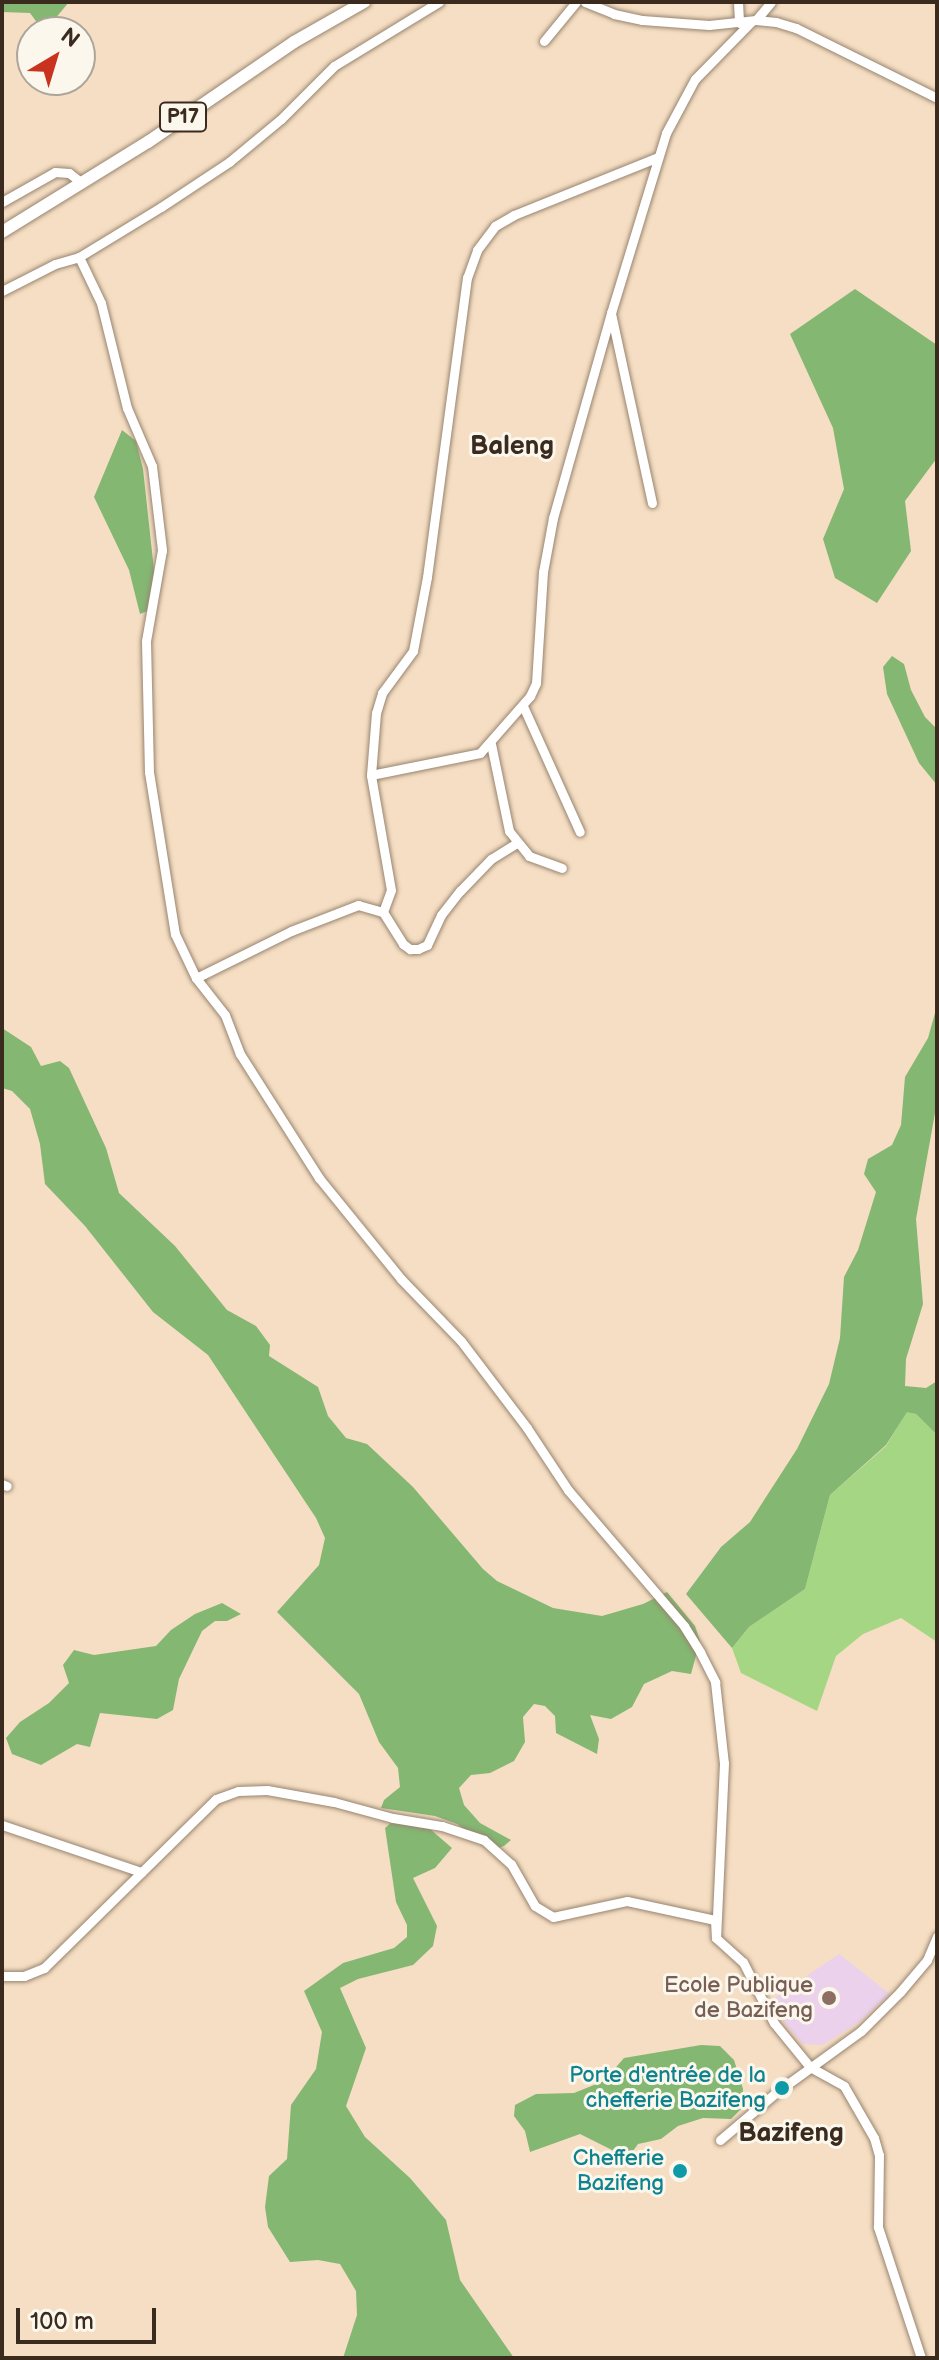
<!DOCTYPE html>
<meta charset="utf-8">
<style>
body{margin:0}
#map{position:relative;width:939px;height:2360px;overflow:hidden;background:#f5dec3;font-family:"Balsamiq Sans",sans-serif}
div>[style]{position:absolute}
.built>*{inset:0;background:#ebd1eb}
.green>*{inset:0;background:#a5d684}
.forest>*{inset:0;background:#84b772}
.roads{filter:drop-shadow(0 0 2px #988470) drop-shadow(0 0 2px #988470)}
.minor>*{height:9px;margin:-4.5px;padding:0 4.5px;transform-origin:4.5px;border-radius:4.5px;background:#fff}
.major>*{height:12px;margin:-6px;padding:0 6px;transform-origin:6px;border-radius:6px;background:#fff}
.dots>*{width:22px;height:22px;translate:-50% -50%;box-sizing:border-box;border:4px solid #fbf7ec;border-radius:50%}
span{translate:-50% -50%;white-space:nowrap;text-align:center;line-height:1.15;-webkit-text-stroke:6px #fbf7ec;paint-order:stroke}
.shield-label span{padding:2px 6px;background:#fbf7ec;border:2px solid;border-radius:6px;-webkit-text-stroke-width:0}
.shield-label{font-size:20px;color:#3b2a1e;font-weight:700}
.education-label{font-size:22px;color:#785e54}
.right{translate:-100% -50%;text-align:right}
.culture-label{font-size:22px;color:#0d838f}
.quarter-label{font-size:26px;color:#3b2a1e;font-weight:700}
.frame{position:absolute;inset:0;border:4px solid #3b2a1e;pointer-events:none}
.north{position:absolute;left:16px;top:16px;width:80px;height:80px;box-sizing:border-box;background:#fbf7ec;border:2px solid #aea59a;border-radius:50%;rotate:38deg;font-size:22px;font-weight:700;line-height:32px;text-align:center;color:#3b2a1e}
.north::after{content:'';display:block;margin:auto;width:28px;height:36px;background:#c8321e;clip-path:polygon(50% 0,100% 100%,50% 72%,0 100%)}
.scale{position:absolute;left:16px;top:2308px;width:140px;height:36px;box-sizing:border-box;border:4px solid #3b2a1e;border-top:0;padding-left:10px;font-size:24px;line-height:28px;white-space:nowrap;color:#3b2a1e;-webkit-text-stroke:6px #fbf7ec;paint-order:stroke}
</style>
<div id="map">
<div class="built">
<i style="clip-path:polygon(839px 1954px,890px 1994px,859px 2022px,823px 2045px,803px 2044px,767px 2003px)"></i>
</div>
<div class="green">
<i style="clip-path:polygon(907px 1411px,916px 1414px,937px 1435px,937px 1642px,901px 1618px,863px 1634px,836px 1656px,817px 1711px,741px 1673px,732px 1648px,749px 1627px,805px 1589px,830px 1495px,886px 1446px)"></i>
</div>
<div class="forest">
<i style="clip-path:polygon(2px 2px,69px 2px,44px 32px,30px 13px,2px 12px)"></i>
<i style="clip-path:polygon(855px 289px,937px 345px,937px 458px,905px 501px,911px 551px,877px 603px,835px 578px,823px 539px,844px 489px,833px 428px,790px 334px)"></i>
<i style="clip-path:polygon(122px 430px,136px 441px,143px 469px,155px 579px,150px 610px,140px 614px,129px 570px,94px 497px)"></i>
<i style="clip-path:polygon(892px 656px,904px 664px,911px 690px,925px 717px,937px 729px,937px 785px,919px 763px,887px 694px,883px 667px)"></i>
<i style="clip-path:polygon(937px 1006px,937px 1102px,916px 1219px,923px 1304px,906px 1359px,905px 1386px,926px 1388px,937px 1381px,937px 1435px,916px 1414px,907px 1412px,886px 1445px,830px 1495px,805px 1589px,749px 1627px,732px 1648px,686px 1594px,721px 1547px,750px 1522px,797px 1449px,829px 1384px,840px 1338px,844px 1277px,858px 1250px,876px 1192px,864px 1174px,868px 1159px,892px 1145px,901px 1125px,905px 1077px,928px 1038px)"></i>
<i style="clip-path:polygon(2px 1028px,31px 1047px,41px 1066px,60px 1061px,69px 1068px,106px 1148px,119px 1193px,175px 1246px,227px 1310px,256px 1326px,270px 1345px,269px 1356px,318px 1387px,328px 1416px,346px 1438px,367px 1444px,413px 1487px,483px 1569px,497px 1581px,553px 1608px,602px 1616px,643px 1604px,667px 1592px,695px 1626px,700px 1641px,691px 1674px,672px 1671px,644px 1684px,632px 1707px,611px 1719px,590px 1715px,599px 1739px,597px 1754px,556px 1733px,555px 1716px,545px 1706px,534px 1704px,523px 1717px,525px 1742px,514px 1761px,490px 1773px,471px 1775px,459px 1788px,464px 1805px,480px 1823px,511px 1840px,504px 1846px,494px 1850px,457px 1824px,435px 1816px,381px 1808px,384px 1800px,400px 1787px,398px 1768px,379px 1742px,359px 1694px,277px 1612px,319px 1565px,325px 1538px,316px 1518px,208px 1355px,153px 1312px,85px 1226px,45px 1184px,40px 1144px,30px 1109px,12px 1091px,2px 1088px)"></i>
<i style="clip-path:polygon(222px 1603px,241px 1614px,227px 1621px,215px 1621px,202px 1631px,179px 1679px,173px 1710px,157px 1719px,100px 1713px,90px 1747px,77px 1744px,41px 1765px,12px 1754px,6px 1738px,20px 1722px,49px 1703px,69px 1683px,63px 1665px,74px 1650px,94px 1655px,156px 1646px,171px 1630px,195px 1614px)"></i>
<i style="clip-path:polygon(392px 1822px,430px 1829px,452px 1848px,435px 1868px,413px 1878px,437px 1926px,433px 1946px,413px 1965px,358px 1979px,340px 1988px,366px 2048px,346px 2106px,365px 2137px,410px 2178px,446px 2220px,460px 2280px,514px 2358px,343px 2358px,357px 2315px,356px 2291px,340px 2264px,318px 2260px,290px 2262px,268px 2227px,265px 2207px,269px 2176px,287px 2159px,291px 2105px,316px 2069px,322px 2032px,304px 1991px,343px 1963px,394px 1948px,407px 1937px,407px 1925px,396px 1902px,385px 1828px)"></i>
<i style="clip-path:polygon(701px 2045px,720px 2046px,734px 2060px,743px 2089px,742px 2108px,731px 2119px,703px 2118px,678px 2126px,661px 2139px,638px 2144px,628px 2158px,580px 2134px,530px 2152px,525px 2131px,514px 2116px,515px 2105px,536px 2094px,574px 2093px,604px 2081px,624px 2058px)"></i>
</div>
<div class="roads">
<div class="minor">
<i style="left:585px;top:2px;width:31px;rotate:22deg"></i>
<i style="left:614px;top:14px;width:29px;rotate:12deg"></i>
<i style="left:642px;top:20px;width:67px;rotate:4.3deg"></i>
<i style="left:709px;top:25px;width:47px;rotate:-6.1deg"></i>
<i style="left:756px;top:20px;width:20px;rotate:6deg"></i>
<i style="left:776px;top:22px;width:21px;rotate:17deg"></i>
<i style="left:796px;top:28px;width:157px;rotate:26.4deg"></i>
<i style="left:738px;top:2px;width:21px;rotate:87deg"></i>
<i style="left:756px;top:20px;width:23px;rotate:-50deg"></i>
<i style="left:544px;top:41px;width:50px;rotate:-50.6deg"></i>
<i style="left:2px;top:202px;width:61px;rotate:-29.5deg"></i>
<i style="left:55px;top:172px;width:14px;rotate:4deg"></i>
<i style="left:69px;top:173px;width:16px;rotate:38deg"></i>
<i style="left:79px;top:257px;width:51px;rotate:64.4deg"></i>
<i style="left:101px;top:303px;width:108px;rotate:76.1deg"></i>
<i style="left:127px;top:408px;width:63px;rotate:66.7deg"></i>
<i style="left:152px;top:466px;width:85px;rotate:83.2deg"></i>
<i style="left:162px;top:550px;width:92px;rotate:100deg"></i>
<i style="left:146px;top:641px;width:131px;rotate:88.7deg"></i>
<i style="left:149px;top:772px;width:164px;rotate:80.9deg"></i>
<i style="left:175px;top:934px;width:49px;rotate:64.5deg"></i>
<i style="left:196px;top:978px;width:47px;rotate:51.9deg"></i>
<i style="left:225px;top:1015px;width:42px;rotate:69deg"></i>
<i style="left:240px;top:1054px;width:147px;rotate:57.5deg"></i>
<i style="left:319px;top:1178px;width:130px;rotate:50.9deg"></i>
<i style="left:401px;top:1279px;width:86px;rotate:45.9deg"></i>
<i style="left:461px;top:1341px;width:109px;rotate:52.8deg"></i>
<i style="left:527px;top:1428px;width:74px;rotate:56.5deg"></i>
<i style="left:568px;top:1490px;width:179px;rotate:49.5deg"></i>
<i style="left:684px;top:1626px;width:31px;rotate:58deg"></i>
<i style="left:700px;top:1652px;width:34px;rotate:63deg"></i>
<i style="left:715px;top:1682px;width:81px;rotate:83.7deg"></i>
<i style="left:724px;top:1763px;width:175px;rotate:92.6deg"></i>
<i style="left:2px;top:291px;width:59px;rotate:-27deg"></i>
<i style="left:55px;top:264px;width:25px;rotate:-16deg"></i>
<i style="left:79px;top:257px;width:96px;rotate:-31.4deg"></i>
<i style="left:161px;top:207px;width:82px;rotate:-33.5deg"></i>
<i style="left:229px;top:162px;width:67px;rotate:-39.6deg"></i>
<i style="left:281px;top:119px;width:75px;rotate:-45deg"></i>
<i style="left:334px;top:66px;width:123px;rotate:-31.4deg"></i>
<i style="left:652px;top:503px;width:194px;rotate:-102.2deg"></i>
<i style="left:611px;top:313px;width:188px;rotate:-73deg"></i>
<i style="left:666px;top:133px;width:61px;rotate:-61.8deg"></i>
<i style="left:695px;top:79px;width:80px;rotate:-45.5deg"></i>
<i style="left:523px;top:706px;width:138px;rotate:65.7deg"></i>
<i style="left:491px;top:744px;width:89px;rotate:78.3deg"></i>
<i style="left:509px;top:831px;width:32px;rotate:51deg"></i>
<i style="left:529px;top:856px;width:35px;rotate:20deg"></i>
<i style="left:371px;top:775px;width:111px;rotate:-11.4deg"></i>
<i style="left:480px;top:753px;width:76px;rotate:-48.7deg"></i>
<i style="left:530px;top:696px;width:14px;rotate:-65deg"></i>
<i style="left:536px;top:683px;width:111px;rotate:-86.4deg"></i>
<i style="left:543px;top:572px;width:55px;rotate:-79.5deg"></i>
<i style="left:553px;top:518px;width:213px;rotate:-74.2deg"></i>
<i style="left:383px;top:912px;width:23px;rotate:-70deg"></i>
<i style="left:391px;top:890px;width:117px;rotate:-99.9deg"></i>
<i style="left:371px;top:775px;width:62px;rotate:-85.4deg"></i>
<i style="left:376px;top:713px;width:21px;rotate:-73deg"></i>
<i style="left:382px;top:693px;width:52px;rotate:-53.6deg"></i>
<i style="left:413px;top:651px;width:75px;rotate:-79.3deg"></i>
<i style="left:427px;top:577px;width:302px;rotate:-82.4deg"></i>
<i style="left:467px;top:278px;width:30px;rotate:-70deg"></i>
<i style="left:477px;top:250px;width:30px;rotate:-53deg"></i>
<i style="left:495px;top:226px;width:22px;rotate:-30deg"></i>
<i style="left:514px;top:215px;width:155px;rotate:-21.9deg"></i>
<i style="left:196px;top:978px;width:106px;rotate:-26.3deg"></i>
<i style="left:291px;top:931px;width:72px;rotate:-21.2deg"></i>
<i style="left:358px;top:905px;width:26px;rotate:16deg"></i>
<i style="left:383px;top:912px;width:38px;rotate:58deg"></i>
<i style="left:403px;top:944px;width:9px;rotate:36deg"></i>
<i style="left:410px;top:949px;width:8px"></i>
<i style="left:418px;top:949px;width:10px;rotate:-24deg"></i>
<i style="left:427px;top:945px;width:33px;rotate:-65deg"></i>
<i style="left:441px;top:915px;width:31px;rotate:-52deg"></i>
<i style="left:460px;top:891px;width:45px;rotate:-45.9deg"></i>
<i style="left:491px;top:859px;width:31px;rotate:-32deg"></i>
<i style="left:2px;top:1484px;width:5px;rotate:22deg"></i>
<i style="left:2px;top:1825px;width:147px;rotate:18.7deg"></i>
<i style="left:2px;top:1976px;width:22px"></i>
<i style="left:24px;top:1976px;width:22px;rotate:-22deg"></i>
<i style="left:44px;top:1968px;width:241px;rotate:-44.5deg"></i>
<i style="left:216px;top:1799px;width:23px;rotate:-20deg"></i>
<i style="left:238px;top:1791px;width:29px;rotate:-2deg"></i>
<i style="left:267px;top:1790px;width:68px;rotate:10.2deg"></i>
<i style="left:334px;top:1802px;width:61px;rotate:15.2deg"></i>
<i style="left:393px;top:1818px;width:50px;rotate:9.3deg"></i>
<i style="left:442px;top:1826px;width:44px;rotate:18.4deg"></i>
<i style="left:484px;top:1840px;width:36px;rotate:42deg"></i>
<i style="left:511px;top:1864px;width:48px;rotate:60.3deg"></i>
<i style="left:535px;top:1906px;width:21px;rotate:31deg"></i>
<i style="left:553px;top:1917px;width:76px;rotate:-12.2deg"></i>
<i style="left:627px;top:1901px;width:90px;rotate:12.2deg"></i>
<i style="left:715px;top:1920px;width:18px;rotate:87deg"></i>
<i style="left:716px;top:1938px;width:36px;rotate:42deg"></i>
<i style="left:743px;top:1962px;width:68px;rotate:63.1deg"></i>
<i style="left:774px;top:2023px;width:57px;rotate:50.7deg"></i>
<i style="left:810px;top:2067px;width:39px;rotate:29deg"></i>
<i style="left:844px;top:2086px;width:60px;rotate:60deg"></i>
<i style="left:874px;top:2138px;width:18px;rotate:74deg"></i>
<i style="left:879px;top:2155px;width:72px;rotate:90.8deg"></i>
<i style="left:878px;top:2227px;width:138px;rotate:71.8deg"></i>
<i style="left:785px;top:2086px;width:94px;rotate:-35.9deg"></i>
<i style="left:861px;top:2031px;width:55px;rotate:-45deg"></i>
<i style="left:900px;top:1992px;width:42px;rotate:-49.8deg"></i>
<i style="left:927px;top:1960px;width:26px;rotate:-67deg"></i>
<i style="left:720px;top:2140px;width:77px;rotate:-40.3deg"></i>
</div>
<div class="major">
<i style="left:2px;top:232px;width:172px;rotate:-31.7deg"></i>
<i style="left:148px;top:142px;width:177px;rotate:-34.4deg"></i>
<i style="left:294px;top:42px;width:81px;rotate:-29.7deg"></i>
</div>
</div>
<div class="dots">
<i style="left:829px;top:1998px;background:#8d6e63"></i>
<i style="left:782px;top:2088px;background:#0f9aa8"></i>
<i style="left:680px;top:2171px;background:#0f9aa8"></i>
</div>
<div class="shield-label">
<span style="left:183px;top:117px">P17</span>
</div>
<div class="education-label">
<span class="right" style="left:813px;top:1998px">Ecole Publique<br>de Bazifeng</span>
</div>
<div class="culture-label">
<span class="right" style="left:766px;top:2088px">Porte d'entrée de la<br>chefferie Bazifeng</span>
<span class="right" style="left:664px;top:2171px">Chefferie<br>Bazifeng</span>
</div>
<div class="quarter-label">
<span style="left:512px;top:447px">Baleng</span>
<span style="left:791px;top:2134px">Bazifeng</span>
</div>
<div class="frame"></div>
<div class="north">N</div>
<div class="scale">100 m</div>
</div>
